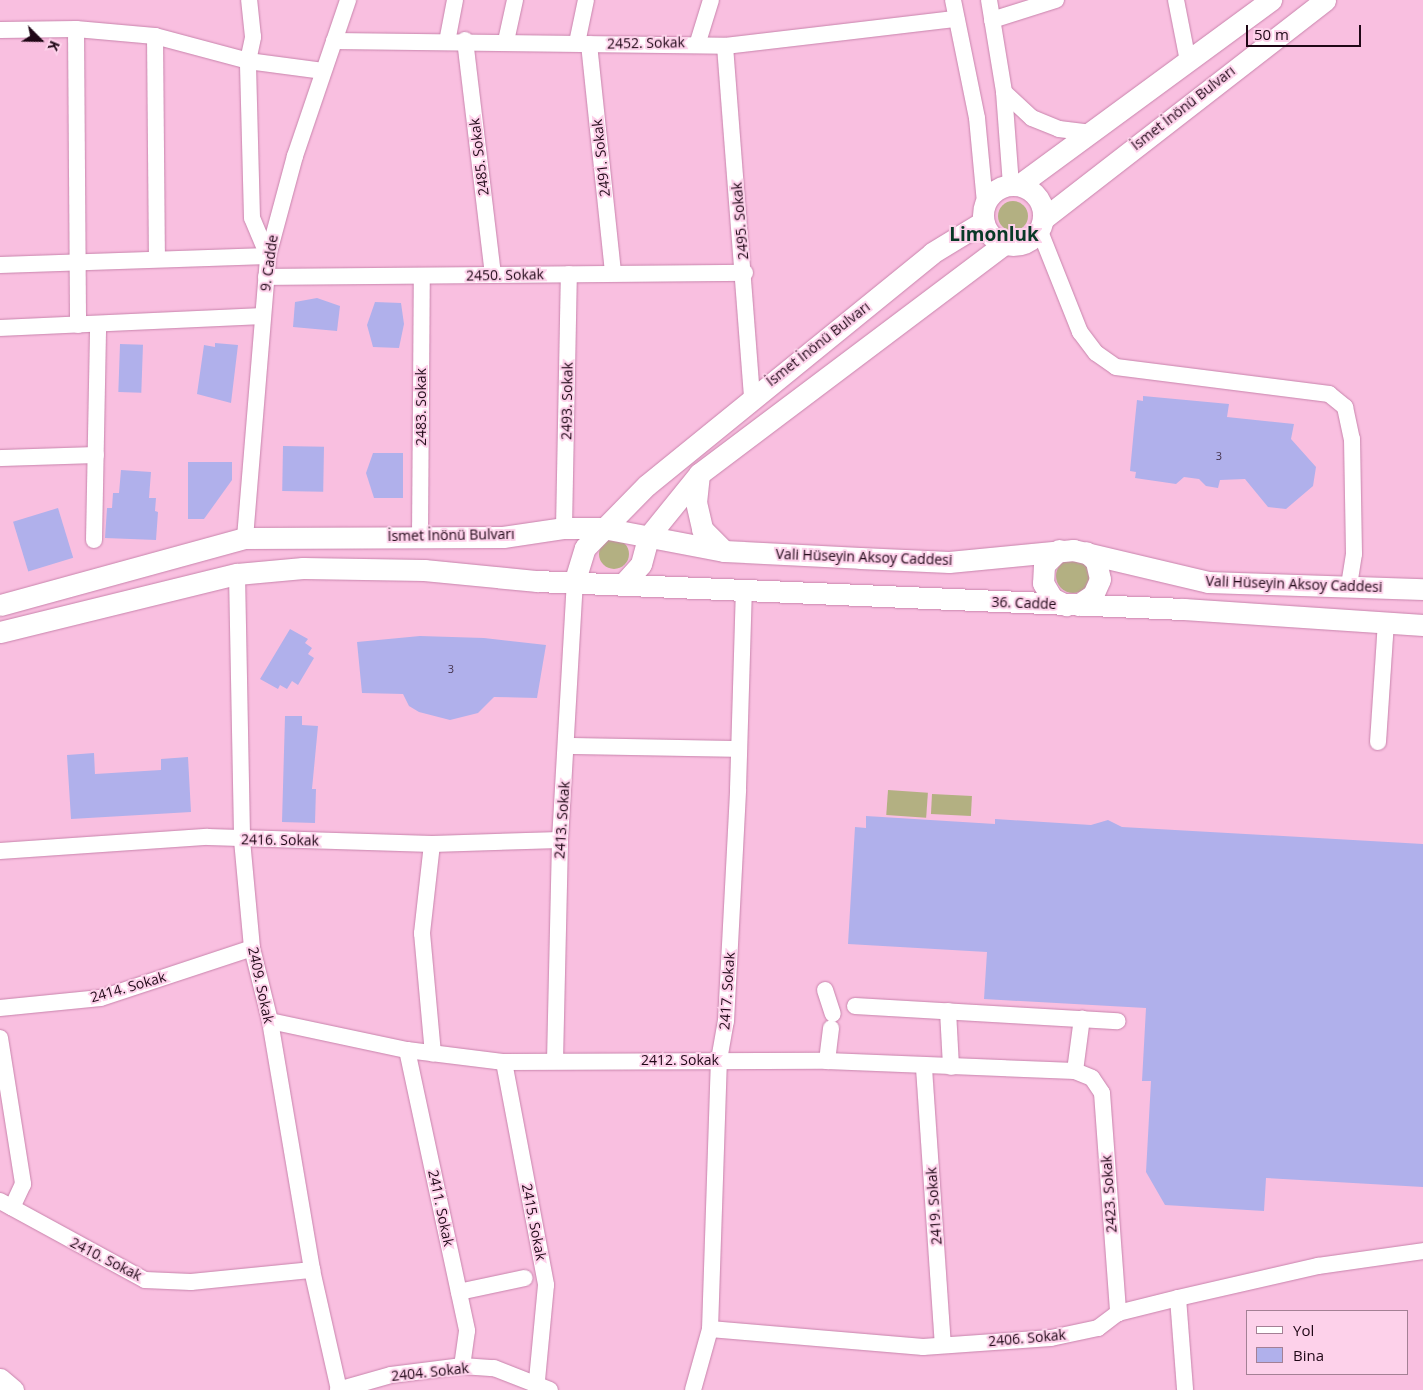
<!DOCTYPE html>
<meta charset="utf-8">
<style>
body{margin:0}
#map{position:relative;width:1423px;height:1390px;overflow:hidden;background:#f9bfe0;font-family:"Open Sans",sans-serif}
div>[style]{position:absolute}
.green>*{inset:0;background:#b3b082;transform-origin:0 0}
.round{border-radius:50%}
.building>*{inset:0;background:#b0b0eb;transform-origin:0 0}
.roads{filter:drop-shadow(0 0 1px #c884ac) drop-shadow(0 0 1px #c884ac)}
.minor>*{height:16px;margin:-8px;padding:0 8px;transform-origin:8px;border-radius:8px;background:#fff}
.major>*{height:21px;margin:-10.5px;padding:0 10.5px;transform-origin:10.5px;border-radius:10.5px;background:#fff}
.major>.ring{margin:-10.5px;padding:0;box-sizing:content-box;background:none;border:21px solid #fff;border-radius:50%}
span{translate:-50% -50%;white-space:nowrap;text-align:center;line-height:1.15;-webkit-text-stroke:4px #fdd1ea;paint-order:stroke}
.number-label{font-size:11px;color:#43314b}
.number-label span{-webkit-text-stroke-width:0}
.street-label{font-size:14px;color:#1f0716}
.district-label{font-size:19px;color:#083927;font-weight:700}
.legend{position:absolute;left:1246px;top:1310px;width:162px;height:65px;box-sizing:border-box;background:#fdd1ea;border:1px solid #a48095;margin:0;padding:6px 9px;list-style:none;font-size:15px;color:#1f0716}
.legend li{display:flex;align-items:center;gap:10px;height:25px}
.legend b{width:25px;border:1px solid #a48095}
.north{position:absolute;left:15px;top:15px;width:50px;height:50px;-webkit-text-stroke:4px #fdd1ea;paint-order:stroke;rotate:113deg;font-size:14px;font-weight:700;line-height:20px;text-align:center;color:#1f0716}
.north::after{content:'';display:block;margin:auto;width:18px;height:22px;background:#1f0716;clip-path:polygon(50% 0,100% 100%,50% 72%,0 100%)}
.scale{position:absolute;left:1246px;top:25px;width:115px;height:22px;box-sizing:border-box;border:2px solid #1f0716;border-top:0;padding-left:6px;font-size:15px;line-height:18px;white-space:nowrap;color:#1f0716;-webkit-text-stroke:4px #fdd1ea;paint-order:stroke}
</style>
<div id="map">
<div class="green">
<i class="round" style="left:998px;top:201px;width:30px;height:30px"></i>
<i class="round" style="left:599px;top:539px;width:30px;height:30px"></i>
<i class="round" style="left:1056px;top:559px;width:34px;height:34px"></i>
<i style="left:888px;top:790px;width:40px;height:25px;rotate:4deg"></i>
<i style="left:932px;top:794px;width:40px;height:20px;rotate:3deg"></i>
</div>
<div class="building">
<i style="clip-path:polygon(317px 298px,340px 306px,337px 331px,293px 327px,295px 302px)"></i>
<i style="clip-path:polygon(375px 302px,401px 303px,404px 324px,399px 348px,373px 347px,367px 325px)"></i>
<i style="clip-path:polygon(215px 343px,238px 345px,231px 403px,197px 394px,204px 345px,215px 347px)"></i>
<i style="left:120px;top:344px;width:23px;height:48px;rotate:2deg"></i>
<i style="clip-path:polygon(1143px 396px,1229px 404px,1227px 417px,1294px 424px,1291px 439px,1316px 467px,1313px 486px,1286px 509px,1268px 507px,1245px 479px,1220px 480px,1218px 488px,1206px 486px,1199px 479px,1184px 477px,1176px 484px,1135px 478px,1136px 472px,1130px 471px,1134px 429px,1137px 400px,1143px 401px)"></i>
<i style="left:283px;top:446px;width:41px;height:45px;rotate:1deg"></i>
<i style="clip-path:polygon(373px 453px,403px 453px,403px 498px,374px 498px,366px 473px)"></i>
<i style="clip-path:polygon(188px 462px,232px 462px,232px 480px,204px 519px,188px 519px)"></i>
<i style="clip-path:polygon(121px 470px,151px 472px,149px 498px,156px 498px,155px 511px,158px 512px,156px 540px,105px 538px,107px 508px,112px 508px,113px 493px,119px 493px)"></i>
<i style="left:58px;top:508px;width:52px;height:47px;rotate:73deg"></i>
<i style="clip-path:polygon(290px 629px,308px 639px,305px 643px,312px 648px,308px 654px,314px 658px,298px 685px,292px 681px,287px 689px,280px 685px,278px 689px,260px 679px)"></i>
<i style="clip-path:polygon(420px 636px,484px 638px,546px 645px,537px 698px,494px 697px,478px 713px,450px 720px,419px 712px,409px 706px,403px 694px,362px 693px,357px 642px)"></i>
<i style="clip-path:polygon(285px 716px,302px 716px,302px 725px,318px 726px,312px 789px,316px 789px,315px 823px,282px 822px)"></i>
<i style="clip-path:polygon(94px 753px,95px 774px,161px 770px,161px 759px,188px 757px,191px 812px,71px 819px,67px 755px)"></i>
<i style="clip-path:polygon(866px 816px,995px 824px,995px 819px,1091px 825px,1108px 820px,1122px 827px,1423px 844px,1423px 1187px,1266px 1178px,1264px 1211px,1165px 1205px,1146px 1172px,1151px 1081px,1142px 1081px,1146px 1008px,984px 999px,987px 952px,848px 944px,855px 827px,866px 828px)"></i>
</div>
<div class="roads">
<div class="minor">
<i style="left:953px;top:0;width:120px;rotate:78.5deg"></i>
<i style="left:977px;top:118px;width:84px;rotate:84.6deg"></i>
<i style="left:989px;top:0;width:93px;rotate:80.7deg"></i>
<i style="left:1004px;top:92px;width:93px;rotate:85.7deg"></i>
<i style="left:1176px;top:0;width:62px;rotate:78.9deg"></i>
<i style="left:992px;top:20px;width:67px;rotate:-17.4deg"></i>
<i style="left:76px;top:29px;width:296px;rotate:89.6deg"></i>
<i style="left:0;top:30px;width:76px;rotate:-0.8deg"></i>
<i style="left:76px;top:29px;width:79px;rotate:5.1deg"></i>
<i style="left:155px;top:36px;width:96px;rotate:15deg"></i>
<i style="left:248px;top:61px;width:76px;rotate:7.6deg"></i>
<i style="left:155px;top:36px;width:223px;rotate:89.5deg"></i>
<i style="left:465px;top:40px;width:236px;rotate:83.2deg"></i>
<i style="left:334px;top:41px;width:391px;rotate:0.7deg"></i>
<i style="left:725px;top:46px;width:233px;rotate:-6.7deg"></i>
<i style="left:506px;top:41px;width:42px;rotate:-77.6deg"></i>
<i style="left:447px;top:42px;width:43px;rotate:-79.2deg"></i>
<i style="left:698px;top:42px;width:44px;rotate:-72.8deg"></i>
<i style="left:577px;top:43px;width:44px;rotate:-78.2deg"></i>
<i style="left:589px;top:44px;width:229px;rotate:84deg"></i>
<i style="left:725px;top:46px;width:351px;rotate:85.6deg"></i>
<i style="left:1004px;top:92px;width:38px;rotate:43deg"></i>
<i style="left:1032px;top:118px;width:29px;rotate:22deg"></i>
<i style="left:1059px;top:129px;width:35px;rotate:7deg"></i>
<i style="left:1039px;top:229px;width:111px;rotate:68.3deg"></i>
<i style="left:1080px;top:332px;width:26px;rotate:53deg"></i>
<i style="left:1096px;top:353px;width:24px;rotate:35deg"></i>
<i style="left:1116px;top:367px;width:215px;rotate:7.2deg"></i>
<i style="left:1329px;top:394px;width:21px;rotate:39deg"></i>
<i style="left:1345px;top:407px;width:33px;rotate:78deg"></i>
<i style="left:1352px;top:439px;width:115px;rotate:89deg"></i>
<i style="left:1354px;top:554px;width:31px;rotate:99deg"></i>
<i style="left:0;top:265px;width:268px;rotate:-1.9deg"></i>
<i style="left:268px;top:256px;width:41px;rotate:-112.8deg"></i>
<i style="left:252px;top:218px;width:157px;rotate:-91.5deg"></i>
<i style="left:248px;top:61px;width:25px;rotate:-78deg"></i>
<i style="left:253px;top:37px;width:37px;rotate:-96deg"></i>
<i style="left:266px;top:277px;width:479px;rotate:-0.5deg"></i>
<i style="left:0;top:328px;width:261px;rotate:-2.6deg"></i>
<i style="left:0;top:458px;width:96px;rotate:-1.8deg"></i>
<i style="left:564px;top:528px;width:254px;rotate:-88.9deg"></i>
<i style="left:420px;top:536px;width:259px;rotate:-89.6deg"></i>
<i style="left:245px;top:538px;width:283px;rotate:-85.3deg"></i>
<i style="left:268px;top:256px;width:104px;rotate:-74.9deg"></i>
<i style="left:295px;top:156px;width:165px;rotate:-71.2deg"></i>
<i style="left:94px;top:540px;width:215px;rotate:-88.9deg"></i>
<i style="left:237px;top:574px;width:266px;rotate:88.9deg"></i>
<i style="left:242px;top:840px;width:108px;rotate:84.7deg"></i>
<i style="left:252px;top:948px;width:75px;rotate:76.1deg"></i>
<i style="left:270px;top:1021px;width:253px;rotate:80.4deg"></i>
<i style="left:312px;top:1270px;width:123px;rotate:77.3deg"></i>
<i style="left:1378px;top:742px;width:119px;rotate:-86.2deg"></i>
<i style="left:567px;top:746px;width:171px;rotate:1deg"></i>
<i style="left:432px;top:844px;width:90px;rotate:96.4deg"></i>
<i style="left:422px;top:933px;width:121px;rotate:84.8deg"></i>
<i style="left:0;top:851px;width:208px;rotate:-3.9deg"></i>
<i style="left:208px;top:837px;width:224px;rotate:1.8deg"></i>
<i style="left:432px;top:844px;width:128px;rotate:-1.8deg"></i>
<i style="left:825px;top:990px;width:25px;rotate:72deg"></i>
<i style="left:855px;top:1006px;width:263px;rotate:3.3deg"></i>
<i style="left:0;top:1008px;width:101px;rotate:-5.7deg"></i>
<i style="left:101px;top:998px;width:159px;rotate:-18.3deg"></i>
<i style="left:948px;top:1011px;width:56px;rotate:86.9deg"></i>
<i style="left:270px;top:1021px;width:140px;rotate:12deg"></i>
<i style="left:407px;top:1050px;width:98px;rotate:7.1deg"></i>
<i style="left:504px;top:1062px;width:323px;rotate:-0.2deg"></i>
<i style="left:827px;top:1061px;width:248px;rotate:2.3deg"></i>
<i style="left:1075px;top:1071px;width:18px;rotate:22deg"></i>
<i style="left:1092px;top:1078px;width:18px;rotate:56deg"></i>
<i style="left:1102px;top:1093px;width:221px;rotate:85.8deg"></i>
<i style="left:0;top:1038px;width:148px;rotate:81deg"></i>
<i style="left:23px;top:1184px;width:26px;rotate:115deg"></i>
<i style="left:407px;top:1050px;width:287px;rotate:77.9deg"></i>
<i style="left:467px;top:1331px;width:35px;rotate:98deg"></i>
<i style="left:555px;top:1061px;width:221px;rotate:-88.7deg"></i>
<i style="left:560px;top:840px;width:260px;rotate:-86.7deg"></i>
<i style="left:827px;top:1061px;width:33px;rotate:-83deg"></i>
<i style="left:504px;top:1062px;width:227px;rotate:79.3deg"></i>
<i style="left:546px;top:1285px;width:105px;rotate:95.4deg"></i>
<i style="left:924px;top:1068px;width:277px;rotate:86.1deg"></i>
<i style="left:1075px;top:1071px;width:53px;rotate:-82.5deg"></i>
<i style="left:0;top:1201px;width:165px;rotate:28.6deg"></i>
<i style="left:145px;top:1280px;width:46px;rotate:2.5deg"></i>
<i style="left:191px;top:1282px;width:122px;rotate:-5.7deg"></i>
<i style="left:459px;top:1292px;width:67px;rotate:-12deg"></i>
<i style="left:1178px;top:1298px;width:92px;rotate:85.6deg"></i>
<i style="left:710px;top:1329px;width:214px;rotate:4.8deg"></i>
<i style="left:923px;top:1347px;width:128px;rotate:-4deg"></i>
<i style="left:1051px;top:1338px;width:48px;rotate:-12deg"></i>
<i style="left:1098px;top:1328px;width:25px;rotate:-37deg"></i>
<i style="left:1118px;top:1313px;width:62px;rotate:-14deg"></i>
<i style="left:1178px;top:1298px;width:144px;rotate:-12.9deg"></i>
<i style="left:1318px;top:1266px;width:106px;rotate:-8.1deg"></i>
<i style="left:338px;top:1390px;width:55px;rotate:-15.8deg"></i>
<i style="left:391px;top:1375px;width:72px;rotate:-7.2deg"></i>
<i style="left:462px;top:1366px;width:32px;rotate:4deg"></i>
<i style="left:494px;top:1368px;width:60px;rotate:21.4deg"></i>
<i style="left:693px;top:1390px;width:63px;rotate:-74.4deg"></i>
<i style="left:710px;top:1329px;width:269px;rotate:-88.1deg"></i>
<i style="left:719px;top:1060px;width:40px;rotate:-80deg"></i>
<i style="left:726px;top:1021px;width:232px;rotate:-87deg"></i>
<i style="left:738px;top:789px;width:199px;rotate:-88.3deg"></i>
</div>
<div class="major">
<i class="ring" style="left:983px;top:185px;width:39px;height:39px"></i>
<i style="left:1019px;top:185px;width:313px;rotate:-36.3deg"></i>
<i style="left:1043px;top:219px;width:357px;rotate:-37.8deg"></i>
<i style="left:699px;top:474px;width:28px;rotate:96deg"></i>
<i style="left:696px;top:502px;width:28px;rotate:77deg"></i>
<i style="left:702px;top:529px;width:31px;rotate:45deg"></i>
<i style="left:1059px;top:550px;width:21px;rotate:135deg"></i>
<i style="left:1044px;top:565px;width:18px;rotate:93deg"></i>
<i style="left:1043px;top:583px;width:17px;rotate:59deg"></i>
<i style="left:1052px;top:598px;width:16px;rotate:27deg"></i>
<i style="left:575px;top:580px;width:34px;rotate:-73deg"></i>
<i style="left:585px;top:548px;width:88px;rotate:-45.5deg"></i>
<i style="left:647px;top:485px;width:367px;rotate:-39.1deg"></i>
<i style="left:932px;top:253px;width:60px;rotate:-31.3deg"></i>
<i style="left:624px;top:583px;width:25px;rotate:-48deg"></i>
<i style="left:641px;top:564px;width:28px;rotate:-75deg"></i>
<i style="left:648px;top:537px;width:81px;rotate:-51deg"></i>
<i style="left:699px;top:474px;width:382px;rotate:-37deg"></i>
<i style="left:0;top:605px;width:254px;rotate:-15.3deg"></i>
<i style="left:245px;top:538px;width:258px;rotate:-0.2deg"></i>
<i style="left:503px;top:537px;width:62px;rotate:-8.4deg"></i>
<i style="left:564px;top:528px;width:39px"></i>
<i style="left:603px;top:528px;width:123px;rotate:10.8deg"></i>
<i style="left:724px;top:551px;width:136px;rotate:2.9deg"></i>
<i style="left:860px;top:558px;width:89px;rotate:2.6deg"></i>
<i style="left:949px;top:562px;width:125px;rotate:-5.5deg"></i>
<i style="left:1073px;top:550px;width:139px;rotate:13.3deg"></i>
<i style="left:1208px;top:582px;width:215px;rotate:1.9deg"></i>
<i style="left:1078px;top:605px;width:18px;rotate:-34deg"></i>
<i style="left:1093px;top:595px;width:17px;rotate:-66deg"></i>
<i style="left:1100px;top:579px;width:18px;rotate:-103deg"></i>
<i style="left:1096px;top:561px;width:13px;rotate:-138deg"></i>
<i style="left:0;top:632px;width:244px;rotate:-13.8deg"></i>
<i style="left:237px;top:574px;width:66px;rotate:-5.2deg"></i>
<i style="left:303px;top:568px;width:121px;rotate:0.9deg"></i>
<i style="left:424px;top:570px;width:114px;rotate:5.6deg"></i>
<i style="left:537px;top:581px;width:647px;rotate:2.48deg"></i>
<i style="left:1183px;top:609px;width:241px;rotate:3.8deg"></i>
<i style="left:0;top:1379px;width:17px;rotate:40deg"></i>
</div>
</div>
<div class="number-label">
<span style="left:1219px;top:456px">3</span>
<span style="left:451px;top:669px">3</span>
</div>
<div class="street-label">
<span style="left:646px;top:43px;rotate:-1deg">2452. Sokak</span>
<span style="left:1183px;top:108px;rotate:-38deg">İsmet İnönü Bulvarı</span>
<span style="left:479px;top:157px;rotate:-97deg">2485. Sokak</span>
<span style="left:601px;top:158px;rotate:-96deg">2491. Sokak</span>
<span style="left:740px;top:221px;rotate:-95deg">2495. Sokak</span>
<span style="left:269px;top:263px;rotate:-82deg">9. Cadde</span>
<span style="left:505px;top:275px;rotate:-1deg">2450. Sokak</span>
<span style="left:818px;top:344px;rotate:-38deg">İsmet İnönü Bulvarı</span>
<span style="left:567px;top:401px;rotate:-89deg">2493. Sokak</span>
<span style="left:421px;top:407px;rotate:-90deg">2483. Sokak</span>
<span style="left:451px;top:535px;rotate:-1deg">İsmet İnönü Bulvarı</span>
<span style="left:864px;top:557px;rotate:2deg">Vali Hüseyin Aksoy Caddesi</span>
<span style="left:1294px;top:584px;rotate:2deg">Vali Hüseyin Aksoy Caddesi</span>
<span style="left:1024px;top:603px;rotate:2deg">36. Cadde</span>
<span style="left:562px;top:820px;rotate:-86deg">2413. Sokak</span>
<span style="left:280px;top:840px;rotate:1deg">2416. Sokak</span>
<span style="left:261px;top:985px;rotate:78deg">2409. Sokak</span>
<span style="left:128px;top:987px;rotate:-16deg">2414. Sokak</span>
<span style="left:727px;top:991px;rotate:-86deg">2417. Sokak</span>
<span style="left:680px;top:1060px">2412. Sokak</span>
<span style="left:1109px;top:1194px;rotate:-94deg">2423. Sokak</span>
<span style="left:934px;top:1206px;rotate:-94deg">2419. Sokak</span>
<span style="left:441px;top:1208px;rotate:78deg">2411. Sokak</span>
<span style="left:534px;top:1222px;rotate:79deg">2415. Sokak</span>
<span style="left:106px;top:1259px;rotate:27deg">2410. Sokak</span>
<span style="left:1027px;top:1338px;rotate:-5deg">2406. Sokak</span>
<span style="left:430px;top:1372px;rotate:-6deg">2404. Sokak</span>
</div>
<div class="district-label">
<span style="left:994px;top:235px">Limonluk</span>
</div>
<ul class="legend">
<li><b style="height:6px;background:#fff"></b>Yol</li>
<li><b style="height:14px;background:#b0b0eb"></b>Bina</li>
</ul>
<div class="north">K</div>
<div class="scale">50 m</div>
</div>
